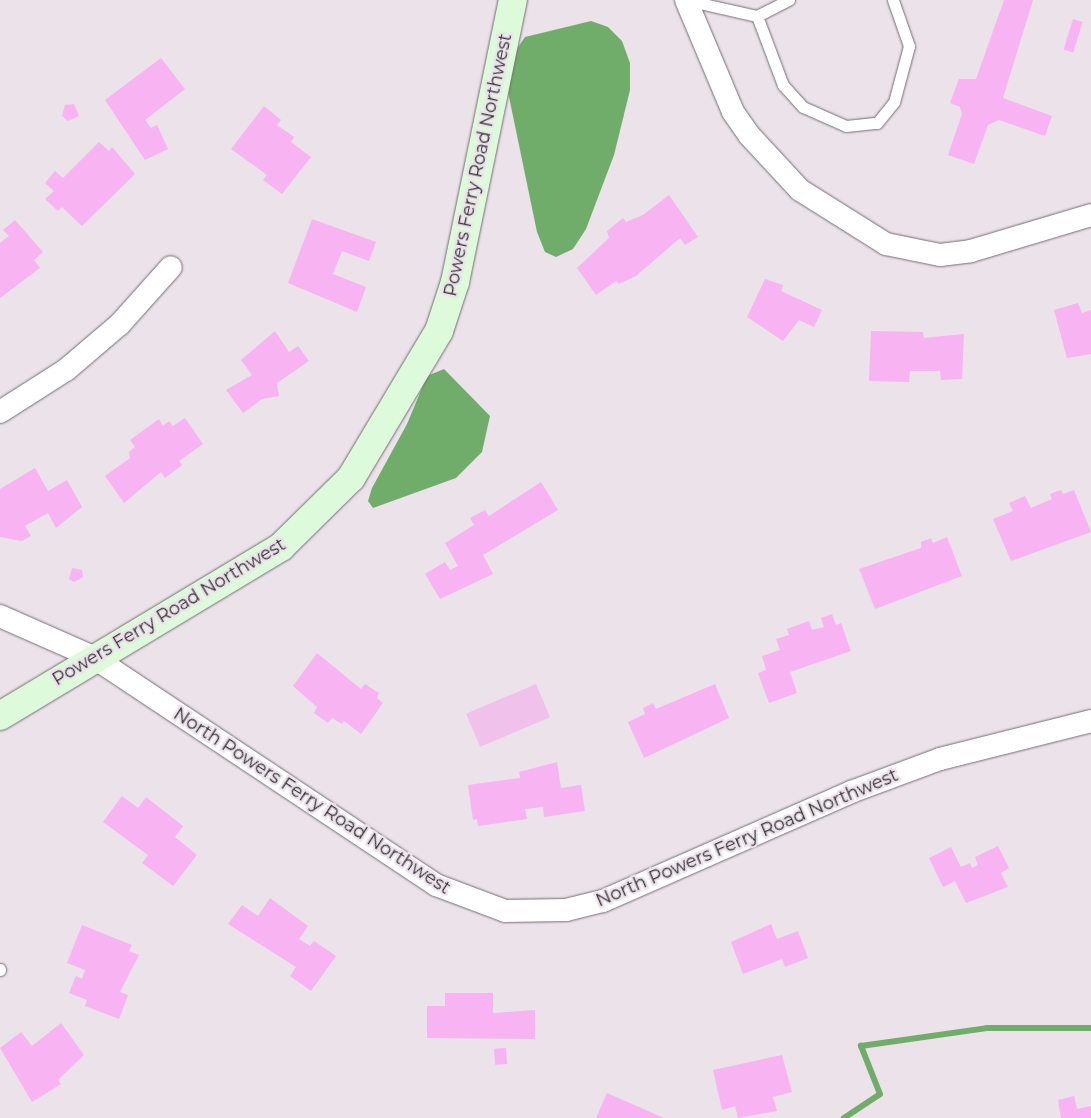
<!DOCTYPE html>
<style>
body{margin:0}
#map{position:relative;width:1091px;height:1118px;overflow:hidden;background:#ebe2ea;font-family:Montserrat,sans-serif}
div>[style]{position:absolute}
.green>*{inset:0;background:#f0c1eb;transform-origin:0 0}
.water>*{inset:0;background:#71ad6a}
.stream>*{height:6px;margin:-3px;padding:0 3px;transform-origin:3px;border-radius:3px;background:#71ad6a}
.building>*{inset:0;background:#f8b3f2;transform-origin:0 0}
.roads{filter:drop-shadow(0 0 1px #756d74) drop-shadow(0 0 1px #756d74)}
.lane>*{height:11px;margin:-5.5px;padding:0 5.5px;transform-origin:5.5px;border-radius:5.5px;background:#fff}
.street>*{height:22px;margin:-11px;padding:0 11px;transform-origin:11px;border-radius:11px;background:#fff}
.secondary>*{height:28px;margin:-14px;padding:0 14px;transform-origin:14px;border-radius:14px;background:#ddfada}
span{translate:-50% -50%;white-space:nowrap;text-align:center;line-height:1.15;-webkit-text-stroke:4.5px #ebe2ea;paint-order:stroke}
.street-label{font-size:18px;color:#343134}
</style>
<div id="map">
<div class="green">
<i style="left:536px;top:684px;width:36px;height:76px;rotate:67deg"></i>
</div>
<div class="water">
<i style="clip-path:polygon(591px 21px,608px 27px,622px 41px,630px 63px,630px 90px,614px 155px,586px 229px,573px 249px,556px 257px,545px 252px,537px 232px,508px 92px,512px 56px,525px 37px)"></i>
<i style="clip-path:polygon(444px 369px,490px 416px,482px 452px,456px 478px,373px 508px,368px 501px,372px 488px,407px 424px,427px 376px)"></i>
</div>
<div class="stream">
<i style="left:844px;top:1118px;width:43px;rotate:-33.7deg"></i>
<i style="left:880px;top:1094px;width:52px;rotate:-111.6deg"></i>
<i style="left:861px;top:1046px;width:127px;rotate:-8.1deg"></i>
<i style="left:987px;top:1028px;width:104px"></i>
</div>
<div class="building">
<i style="clip-path:polygon(1004px 0,1033px 0,1003px 98px,1052px 116px,1045px 136px,999px 120px,988px 125px,974px 164px,948px 155px,962px 114px,960px 107px,950px 103px,959px 79px,976px 79px)"></i>
<i style="left:1073px;top:19px;width:10px;height:32px;rotate:17deg"></i>
<i style="clip-path:polygon(161px 58px,185px 89px,145px 120px,151px 128px,157px 125px,168px 149px,145px 160px,105px 100px)"></i>
<i style="clip-path:polygon(74px 104px,79px 116px,68px 121px,62px 116px,65px 105px)"></i>
<i style="clip-path:polygon(264px 106px,281px 120px,277px 125px,294px 137px,291px 142px,311px 157px,282px 194px,263px 180px,267px 175px,231px 149px)"></i>
<i style="clip-path:polygon(99px 142px,109px 151px,112px 147px,135px 174px,82px 226px,62px 207px,58px 211px,45px 199px,54px 191px,45px 183px,55px 171px,63px 178px)"></i>
<i style="clip-path:polygon(669px 195px,698px 237px,685px 245px,680px 238px,636px 276px,619px 284px,616px 281px,596px 295px,577px 268px,609px 238px,607px 231px,623px 218px,626px 222px,643px 215px)"></i>
<i style="clip-path:polygon(312px 219px,376px 242px,369px 261px,342px 251px,333px 274px,366px 287px,357px 312px,288px 283px)"></i>
<i style="clip-path:polygon(15px 220px,43px 252px,34px 260px,40px 268px,0 298px,0 243px,9px 236px,3px 230px)"></i>
<i style="clip-path:polygon(765px 279px,783px 285px,781px 291px,822px 310px,814px 327px,799px 320px,783px 341px,747px 317px)"></i>
<i style="clip-path:polygon(1078px 303px,1082px 313px,1091px 310px,1091px 354px,1067px 358px,1054px 310px)"></i>
<i style="clip-path:polygon(275px 331px,289px 352px,298px 346px,309px 361px,277px 383px,279px 396px,262px 399px,243px 413px,226px 390px,252px 375px,241px 360px)"></i>
<i style="clip-path:polygon(871px 331px,923px 332px,924px 338px,964px 334px,962px 379px,941px 380px,940px 371px,910px 371px,909px 382px,869px 381px)"></i>
<i style="clip-path:polygon(185px 418px,203px 444px,179px 461px,182px 465px,165px 478px,161px 472px,124px 503px,105px 476px,130px 458px,129px 452px,135px 447px,130px 440px,159px 419px,163px 426px,169px 421px,173px 426px)"></i>
<i style="clip-path:polygon(35px 468px,48px 491px,67px 480px,82px 507px,56px 528px,48px 513px,25px 526px,31px 536px,22px 541px,0 537px,0 489px)"></i>
<i style="clip-path:polygon(541px 482px,558px 510px,483px 555px,493px 574px,440px 599px,425px 574px,445px 562px,450px 570px,458px 566px,445px 543px,474px 525px,470px 518px,485px 510px,489px 516px)"></i>
<i style="clip-path:polygon(1061px 490px,1063px 494px,1074px 490px,1091px 532px,1011px 561px,993px 519px,1013px 511px,1009px 503px,1025px 496px,1031px 508px,1052px 499px,1050px 494px)"></i>
<i style="clip-path:polygon(947px 537px,962px 576px,875px 609px,859px 569px,921px 548px,921px 542px,931px 538px,933px 543px)"></i>
<i style="clip-path:polygon(72px 568px,82px 570px,83px 577px,74px 582px,69px 579px)"></i>
<i style="clip-path:polygon(832px 614px,836px 625px,841px 623px,851px 651px,790px 672px,797px 693px,769px 703px,758px 673px,766px 670px,762px 656px,780px 650px,776px 639px,789px 635px,787px 629px,809px 621px,812px 630px,824px 627px,821px 618px)"></i>
<i style="clip-path:polygon(317px 653px,361px 689px,365px 684px,379px 693px,377px 698px,383px 703px,361px 734px,344px 721px,342px 724px,332px 718px,328px 723px,314px 713px,317px 707px,293px 686px)"></i>
<i style="clip-path:polygon(715px 684px,729px 718px,644px 758px,628px 722px,645px 714px,643px 708px,653px 703px,656px 709px)"></i>
<i style="clip-path:polygon(557px 762px,561px 788px,581px 785px,585px 811px,544px 817px,543px 807px,525px 809px,527px 819px,478px 826px,477px 819px,473px 820px,468px 785px,520px 778px,519px 772px)"></i>
<i style="clip-path:polygon(122px 796px,138px 808px,146px 797px,183px 826px,175px 837px,197px 855px,173px 886px,142px 863px,148px 855px,103px 822px)"></i>
<i style="clip-path:polygon(998px 846px,1009px 868px,1001px 873px,1008px 887px,966px 903px,955px 881px,943px 887px,929px 858px,951px 847px,961px 867px,970px 863px,972px 868px,978px 865px,975px 857px)"></i>
<i style="clip-path:polygon(270px 898px,308px 926px,299px 939px,310px 946px,314px 941px,336px 956px,311px 991px,290px 976px,296px 967px,228px 924px,242px 905px,258px 916px)"></i>
<i style="clip-path:polygon(771px 924px,777px 939px,798px 931px,808px 958px,785px 967px,782px 959px,743px 974px,731px 942px)"></i>
<i style="clip-path:polygon(82px 925px,132px 945px,129px 951px,139px 955px,120px 992px,128px 995px,119px 1019px,85px 1006px,87px 1000px,69px 993px,76px 976px,82px 979px,85px 970px,67px 963px)"></i>
<i style="clip-path:polygon(445px 993px,493px 993px,493px 1013px,535px 1010px,535px 1039px,427px 1038px,427px 1006px,445px 1006px)"></i>
<i style="clip-path:polygon(61px 1023px,84px 1055px,58px 1080px,61px 1084px,32px 1102px,0 1048px,21px 1032px,32px 1046px)"></i>
<i style="left:506px;top:1048px;width:16px;height:12px;rotate:86deg"></i>
<i style="clip-path:polygon(782px 1055px,792px 1092px,773px 1097px,777px 1111px,738px 1118px,735px 1106px,722px 1110px,713px 1070px)"></i>
<i style="clip-path:polygon(607px 1093px,664px 1118px,596px 1118px)"></i>
<i style="clip-path:polygon(1074px 1096px,1077px 1109px,1091px 1106px,1091px 1118px,1061px 1118px,1058px 1100px)"></i>
</div>
<div class="roads">
<div class="lane">
<i style="left:686px;top:0;width:73px;rotate:12.7deg"></i>
<i style="left:757px;top:16px;width:36px;rotate:-27deg"></i>
<i style="left:757px;top:16px;width:74px;rotate:69.4deg"></i>
<i style="left:783px;top:85px;width:30px;rotate:48deg"></i>
<i style="left:803px;top:107px;width:47px;rotate:23.8deg"></i>
<i style="left:846px;top:126px;width:31px;rotate:-6deg"></i>
<i style="left:877px;top:123px;width:27px;rotate:-51deg"></i>
<i style="left:894px;top:102px;width:58px;rotate:-75deg"></i>
<i style="left:909px;top:46px;width:49px;rotate:-109.2deg"></i>
<i style="left:0;top:969px;width:1px;rotate:90deg"></i>
</div>
<div class="street">
<i style="left:686px;top:0;width:121px;rotate:67.2deg"></i>
<i style="left:733px;top:112px;width:28px;rotate:55deg"></i>
<i style="left:749px;top:135px;width:75px;rotate:47.2deg"></i>
<i style="left:800px;top:190px;width:102px;rotate:32.1deg"></i>
<i style="left:886px;top:244px;width:55px;rotate:11.5deg"></i>
<i style="left:940px;top:255px;width:31px;rotate:-7deg"></i>
<i style="left:971px;top:251px;width:125px;rotate:-16.7deg"></i>
<i style="left:0;top:412px;width:78px;rotate:-32.5deg"></i>
<i style="left:66px;top:370px;width:71px;rotate:-40.4deg"></i>
<i style="left:120px;top:324px;width:76px;rotate:-48.2deg"></i>
<i style="left:0;top:616px;width:102px;rotate:23.8deg"></i>
<i style="left:93px;top:657px;width:412px;rotate:33.6deg"></i>
<i style="left:436px;top:885px;width:74px;rotate:20.6deg"></i>
<i style="left:505px;top:911px;width:61px;rotate:-0.9deg"></i>
<i style="left:566px;top:910px;width:38px;rotate:-14deg"></i>
<i style="left:603px;top:901px;width:271px;rotate:-23.7deg"></i>
<i style="left:851px;top:792px;width:95px;rotate:-20.3deg"></i>
<i style="left:940px;top:759px;width:156px;rotate:-14.1deg"></i>
</div>
<div class="secondary">
<i style="left:0;top:716px;width:328px;rotate:-31deg"></i>
<i style="left:281px;top:547px;width:98px;rotate:-44.6deg"></i>
<i style="left:351px;top:478px;width:171px;rotate:-59.1deg"></i>
<i style="left:439px;top:331px;width:52px;rotate:-71.9deg"></i>
<i style="left:455px;top:282px;width:288px;rotate:-78.4deg"></i>
</div>
</div>
<div class="street-label">
<span style="left:478px;top:165px;rotate:-78deg">Powers Ferry Road Northwest</span>
<span style="left:169px;top:612px;rotate:-31deg">Powers Ferry Road Northwest</span>
<span style="left:312px;top:801px;rotate:33deg">North Powers Ferry Road Northwest</span>
<span style="left:747px;top:838px;rotate:-23deg">North Powers Ferry Road Northwest</span>
</div>
</div>
